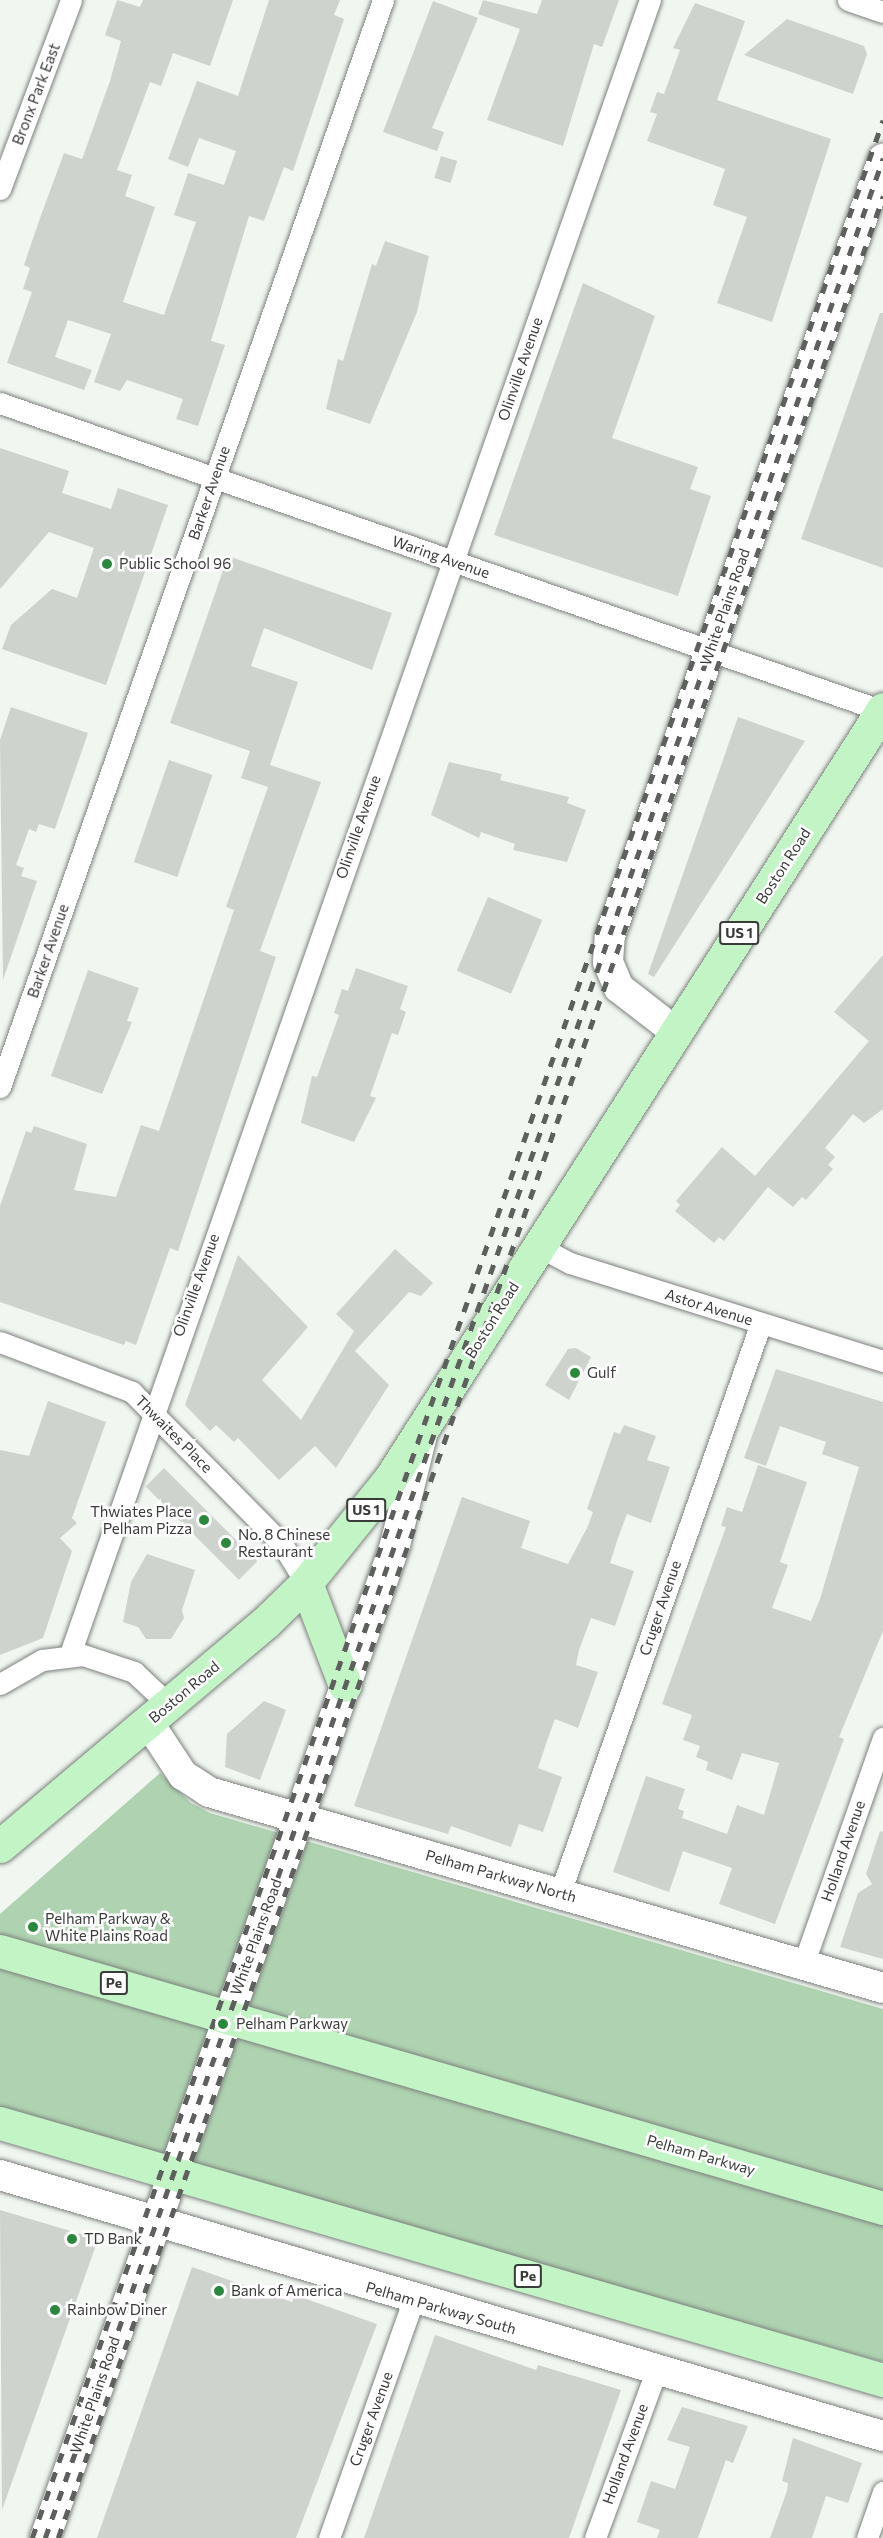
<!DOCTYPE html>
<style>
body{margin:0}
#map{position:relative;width:883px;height:2538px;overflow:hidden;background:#f1f6f1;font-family:Commissioner,sans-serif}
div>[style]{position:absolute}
.green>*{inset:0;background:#afd3b1}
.building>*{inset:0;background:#ced3ce;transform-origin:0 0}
.roads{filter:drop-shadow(0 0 2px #7d817d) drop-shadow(0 0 2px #7d817d)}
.street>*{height:21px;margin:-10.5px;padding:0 10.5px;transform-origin:10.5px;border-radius:10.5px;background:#fff}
.secondary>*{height:30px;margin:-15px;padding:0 15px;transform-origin:15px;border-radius:15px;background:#fff}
.primary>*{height:33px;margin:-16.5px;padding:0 16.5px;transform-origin:16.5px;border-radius:16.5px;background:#c2f4c6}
.rail>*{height:4.5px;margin-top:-2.25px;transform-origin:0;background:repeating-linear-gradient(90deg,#5d605d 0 10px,transparent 0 20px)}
.dots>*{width:16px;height:16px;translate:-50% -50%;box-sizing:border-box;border:3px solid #fff;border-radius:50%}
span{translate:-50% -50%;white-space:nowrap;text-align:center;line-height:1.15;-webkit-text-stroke:5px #fff;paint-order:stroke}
.shield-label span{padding:2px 4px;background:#fff;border:2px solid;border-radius:4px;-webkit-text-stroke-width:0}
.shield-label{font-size:14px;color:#3a3c3a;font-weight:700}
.street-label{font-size:15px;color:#3a3c3a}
.poi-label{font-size:15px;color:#3a3c3a}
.left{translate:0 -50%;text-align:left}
.right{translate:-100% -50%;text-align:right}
</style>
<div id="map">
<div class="green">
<i style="clip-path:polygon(160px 1773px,191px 1803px,210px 1813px,883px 2009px,883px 2362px,0 2112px,0 1914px)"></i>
</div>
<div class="building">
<i style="clip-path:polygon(117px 0,140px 7px,143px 0,233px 0,210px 66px,173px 53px,161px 86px,150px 82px,117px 170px,132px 175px,125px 196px,155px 207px,123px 302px,164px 315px,196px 222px,174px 215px,188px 173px,224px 185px,236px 151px,199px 138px,188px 167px,168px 159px,197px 81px,238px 96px,269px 0,340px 0,334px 15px,344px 19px,293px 171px,284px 167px,264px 221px,249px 216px,211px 341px,225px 345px,198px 426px,176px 419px,183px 399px,127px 380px,120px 391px,94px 382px,111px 334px,68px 320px,55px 357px,92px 370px,84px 390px,7px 363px,32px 292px,23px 289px,30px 268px,24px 265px,40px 218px,64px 153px,82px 159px,110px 81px,121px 41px,105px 35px)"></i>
<i style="clip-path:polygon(483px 0,537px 14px,542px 0,619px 0,602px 47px,594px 44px,563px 146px,487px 120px,520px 29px,478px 14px)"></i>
<i style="clip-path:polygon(433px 1px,478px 18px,432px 128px,444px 132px,437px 151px,383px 132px)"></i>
<i style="clip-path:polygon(695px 3px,745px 21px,717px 100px,831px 139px,772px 322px,717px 303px,747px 217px,713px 205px,725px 169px,647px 141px,657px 114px,650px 112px,657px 92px,664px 94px,680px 50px,673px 48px)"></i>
<i style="clip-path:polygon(787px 19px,864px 46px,867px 54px,853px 94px,744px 55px)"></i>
<i style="left:441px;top:156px;width:17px;height:23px;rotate:17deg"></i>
<i style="clip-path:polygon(385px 241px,429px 256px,417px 312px,370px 424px,326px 409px,338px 359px,343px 361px,372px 264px,376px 266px)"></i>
<i style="clip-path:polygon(583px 283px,655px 316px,612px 438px,698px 467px,690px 489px,711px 496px,678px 596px,494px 535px)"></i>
<i style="clip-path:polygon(880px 313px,883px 313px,883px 568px,801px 539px)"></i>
<i style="clip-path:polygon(0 448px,69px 471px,62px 493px,111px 509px,118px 488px,168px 505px,106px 685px,2px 649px,11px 625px,52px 589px,77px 598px,94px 548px,49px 532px,0 589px)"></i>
<i style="clip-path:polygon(228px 556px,392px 613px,372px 670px,264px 628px,251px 666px,298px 682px,270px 765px,321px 782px,260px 951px,276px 957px,178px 1251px,170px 1248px,136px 1345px,126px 1341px,124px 1345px,0 1302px,0 1206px,26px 1131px,31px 1133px,34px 1126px,87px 1144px,74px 1190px,116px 1197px,141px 1125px,159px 1131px,234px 910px,226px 907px,268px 787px,241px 778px,250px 751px,170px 723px)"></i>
<i style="clip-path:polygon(11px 707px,88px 733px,55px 829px,39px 824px,36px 832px,29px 829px,16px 865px,24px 868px,21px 876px,37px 881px,3px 980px,0 740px)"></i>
<i style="clip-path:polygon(738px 717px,805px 741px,654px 977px,648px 974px)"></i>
<i style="left:169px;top:760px;width:46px;height:108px;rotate:19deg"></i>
<i style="clip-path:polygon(449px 762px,502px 774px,500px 780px,569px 797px,567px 803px,586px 810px,567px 862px,513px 850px,515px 844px,481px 832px,479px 838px,431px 815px)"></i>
<i style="left:488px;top:897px;width:59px;height:80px;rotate:23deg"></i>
<i style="clip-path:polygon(883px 955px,883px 1109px,864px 1123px,853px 1114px,825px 1148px,835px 1157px,828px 1165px,833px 1169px,806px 1200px,802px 1197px,793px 1207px,768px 1187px,724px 1241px,719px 1237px,714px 1243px,675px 1211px,680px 1205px,676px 1201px,722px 1147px,755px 1176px,869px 1041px,834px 1012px)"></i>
<i style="clip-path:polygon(356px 968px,408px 986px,400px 1009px,406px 1012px,398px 1035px,392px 1033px,370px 1096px,376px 1098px,354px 1142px,301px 1123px,312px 1076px,317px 1077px,339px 1015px,334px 1013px,342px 989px,348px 991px)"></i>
<i style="clip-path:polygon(88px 970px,139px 988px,127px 1021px,132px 1022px,102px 1094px,51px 1076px)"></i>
<i style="clip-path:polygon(395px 1249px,433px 1283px,421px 1296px,409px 1292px,355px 1351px,389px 1385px,336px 1468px,315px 1446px,279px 1480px,238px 1438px,234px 1442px,216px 1425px,210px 1431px,185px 1405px,238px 1255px,308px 1327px,262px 1380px,301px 1420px,354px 1331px,336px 1314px)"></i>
<i style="clip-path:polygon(576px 1348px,591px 1357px,569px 1400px,545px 1385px,568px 1349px)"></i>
<i style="clip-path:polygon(776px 1369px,883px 1402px,883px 1631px,839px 1737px,844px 1739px,775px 1924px,719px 1904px,732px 1868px,683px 1851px,669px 1892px,613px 1872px,646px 1776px,685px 1789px,678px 1809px,684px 1811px,682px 1818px,727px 1834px,737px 1805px,764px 1815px,779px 1763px,742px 1753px,732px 1780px,706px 1770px,708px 1762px,696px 1757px,700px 1746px,683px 1740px,692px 1715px,662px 1704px,726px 1527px,721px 1526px,727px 1507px,742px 1512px,758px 1465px,807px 1482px,780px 1562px,788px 1565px,772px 1608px,811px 1621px,820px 1599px,859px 1467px,822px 1454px,826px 1442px,780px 1426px,766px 1466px,744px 1458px)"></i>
<i style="clip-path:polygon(48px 1401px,106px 1422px,72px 1518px,77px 1523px,60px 1538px,72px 1551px,43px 1638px,0 1655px,0 1450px,29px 1456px)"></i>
<i style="clip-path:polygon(624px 1425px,656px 1436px,647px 1460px,670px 1467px,651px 1523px,627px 1514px,618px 1538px,610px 1563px,634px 1571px,615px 1626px,591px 1618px,579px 1650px,576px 1665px,598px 1672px,578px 1728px,555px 1719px,547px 1741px,538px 1768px,562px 1777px,543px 1832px,519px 1824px,511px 1847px,451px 1826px,448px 1834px,354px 1806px,462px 1497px,530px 1521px,521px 1548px,568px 1564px,587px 1528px,593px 1512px,587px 1509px,614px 1432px,620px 1434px)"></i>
<i style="left:164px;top:1468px;width:132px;height:26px;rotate:45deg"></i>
<i style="clip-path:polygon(147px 1554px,195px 1570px,182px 1610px,184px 1618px,171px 1639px,146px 1639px,138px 1627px,123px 1622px,131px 1582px)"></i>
<i style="clip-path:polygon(264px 1701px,286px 1710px,260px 1780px,225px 1767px,227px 1734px)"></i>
<i style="clip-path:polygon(880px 1831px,883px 1832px,883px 1959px,840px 1947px,858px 1893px,872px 1884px,866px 1874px)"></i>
<i style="clip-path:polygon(0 2210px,94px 2238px,95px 2248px,2px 2510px)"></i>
<i style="clip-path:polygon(192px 2267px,292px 2302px,295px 2295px,377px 2324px,296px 2538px,97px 2538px)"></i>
<i style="clip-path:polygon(435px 2335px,536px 2370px,538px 2365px,621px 2390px,569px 2538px,364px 2538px)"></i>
<i style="clip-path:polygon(682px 2407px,748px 2426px,733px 2463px,726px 2460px,698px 2538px,657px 2538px,660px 2530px,637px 2522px,651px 2481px,675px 2489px,690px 2447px,667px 2440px)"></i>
<i style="clip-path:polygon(793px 2438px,862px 2463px,848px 2503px,826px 2496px,812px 2538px,770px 2538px,787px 2491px,788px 2483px,782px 2481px)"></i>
</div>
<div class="roads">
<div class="street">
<i style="left:848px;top:0;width:37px;rotate:19deg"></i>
<i style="left:0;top:189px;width:202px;rotate:-69.4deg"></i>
<i style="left:0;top:403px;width:935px;rotate:19.23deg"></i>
<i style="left:0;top:1087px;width:1153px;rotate:-70.59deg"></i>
<i style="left:538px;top:1246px;width:36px;rotate:28deg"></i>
<i style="left:570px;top:1263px;width:328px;rotate:17.4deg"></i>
<i style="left:0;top:1342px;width:141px;rotate:20.7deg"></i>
<i style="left:132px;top:1392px;width:214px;rotate:45.4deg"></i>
<i style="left:282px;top:1544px;width:46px;rotate:58.4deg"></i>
<i style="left:70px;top:1654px;width:1753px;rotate:-70.68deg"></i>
<i style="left:0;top:1684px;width:48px;rotate:-29.7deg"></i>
<i style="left:42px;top:1660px;width:41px;rotate:-7deg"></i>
<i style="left:83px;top:1655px;width:54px;rotate:18.4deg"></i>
<i style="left:134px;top:1672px;width:48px;rotate:43.3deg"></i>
<i style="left:560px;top:1893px;width:604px;rotate:-70.58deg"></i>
<i style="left:803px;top:1965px;width:241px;rotate:-70.6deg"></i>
<i style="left:329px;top:2538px;width:251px;rotate:-70.5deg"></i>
<i style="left:595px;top:2538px;width:178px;rotate:-69.9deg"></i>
<i style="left:867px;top:2538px;width:49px;rotate:-70.8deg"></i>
</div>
<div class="secondary">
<i style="left:676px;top:1032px;width:72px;rotate:-142.3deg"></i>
<i style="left:619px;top:988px;width:28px;rotate:-113deg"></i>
<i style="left:608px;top:962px;width:26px;rotate:-86deg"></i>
<i style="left:610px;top:936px;width:824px;rotate:-70.64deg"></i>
<i style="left:148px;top:1722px;width:64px;rotate:56.6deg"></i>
<i style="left:183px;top:1775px;width:31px;rotate:33deg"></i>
<i style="left:209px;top:1792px;width:702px;rotate:16.21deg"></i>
<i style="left:0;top:2175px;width:921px;rotate:16.47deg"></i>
<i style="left:45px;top:2538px;width:1053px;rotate:-70.58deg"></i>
<i style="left:395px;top:1545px;width:113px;rotate:-76.2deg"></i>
</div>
<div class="primary">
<i style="left:306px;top:1583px;width:109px;rotate:69.1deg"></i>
<i style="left:0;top:1846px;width:346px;rotate:-40.1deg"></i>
<i style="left:265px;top:1623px;width:57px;rotate:-44.3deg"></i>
<i style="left:306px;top:1583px;width:134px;rotate:-51.1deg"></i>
<i style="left:390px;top:1479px;width:914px;rotate:-57.37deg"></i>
<i style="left:0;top:1951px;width:920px;rotate:16.23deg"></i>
<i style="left:0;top:2123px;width:920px;rotate:16.23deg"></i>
</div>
</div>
<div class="rail">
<i style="left:32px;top:2538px;width:2563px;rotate:-70.61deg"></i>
<i style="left:45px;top:2538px;width:2523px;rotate:-70.6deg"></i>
<i style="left:58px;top:2538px;width:2483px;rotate:-70.59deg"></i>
</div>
<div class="dots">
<i style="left:107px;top:564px;background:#29883b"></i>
<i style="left:575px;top:1373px;background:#29883b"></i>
<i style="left:204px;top:1520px;background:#29883b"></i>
<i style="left:226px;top:1543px;background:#29883b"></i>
<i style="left:33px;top:1927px;background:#29883b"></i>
<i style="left:223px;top:2024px;background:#29883b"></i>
<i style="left:72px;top:2239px;background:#29883b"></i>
<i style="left:219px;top:2291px;background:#29883b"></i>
<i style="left:55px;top:2310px;background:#29883b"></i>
</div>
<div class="shield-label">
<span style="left:739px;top:933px">US 1</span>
<span style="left:366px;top:1510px">US 1</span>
<span style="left:114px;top:1983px">Pe</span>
<span style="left:528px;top:2276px">Pe</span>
</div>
<div class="street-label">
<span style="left:36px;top:94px;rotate:-69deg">Bronx Park East</span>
<span style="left:520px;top:369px;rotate:-71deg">Olinville Avenue</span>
<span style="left:209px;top:493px;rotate:-71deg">Barker Avenue</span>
<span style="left:441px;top:557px;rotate:19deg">Waring Avenue</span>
<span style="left:725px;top:607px;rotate:-71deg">White Plains Road</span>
<span style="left:358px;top:827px;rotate:-71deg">Olinville Avenue</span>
<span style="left:783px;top:866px;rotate:-57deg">Boston Road</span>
<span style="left:48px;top:951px;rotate:-71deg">Barker Avenue</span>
<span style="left:196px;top:1285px;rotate:-70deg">Olinville Avenue</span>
<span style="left:709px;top:1307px;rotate:17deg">Astor Avenue</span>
<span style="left:492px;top:1320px;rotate:-58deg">Boston Road</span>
<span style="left:174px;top:1434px;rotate:45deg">Thwaites Place</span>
<span style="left:660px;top:1608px;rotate:-71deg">Cruger Avenue</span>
<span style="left:184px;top:1692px;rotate:-40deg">Boston Road</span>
<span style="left:843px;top:1851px;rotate:-71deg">Holland Avenue</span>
<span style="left:501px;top:1876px;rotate:16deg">Pelham Parkway North</span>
<span style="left:256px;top:1937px;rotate:-70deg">White Plains Road</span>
<span style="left:701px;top:2155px;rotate:16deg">Pelham Parkway</span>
<span style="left:441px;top:2308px;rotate:16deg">Pelham Parkway South</span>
<span style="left:95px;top:2395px;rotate:-71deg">White Plains Road</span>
<span style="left:371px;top:2419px;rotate:-70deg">Cruger Avenue</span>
<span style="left:625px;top:2454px;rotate:-70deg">Holland Avenue</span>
</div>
<div class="poi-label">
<span class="left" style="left:119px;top:564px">Public School 96</span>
<span class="left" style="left:587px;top:1373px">Gulf</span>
<span class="right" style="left:192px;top:1520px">Thwiates Place<br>Pelham Pizza</span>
<span class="left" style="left:238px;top:1543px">No. 8 Chinese<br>Restaurant</span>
<span class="left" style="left:45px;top:1927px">Pelham Parkway &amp;<br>White Plains Road</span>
<span class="left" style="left:236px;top:2024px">Pelham Parkway</span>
<span class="left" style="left:84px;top:2239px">TD Bank</span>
<span class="left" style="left:231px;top:2291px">Bank of America</span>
<span class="left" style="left:67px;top:2310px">Rainbow Diner</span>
</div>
</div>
